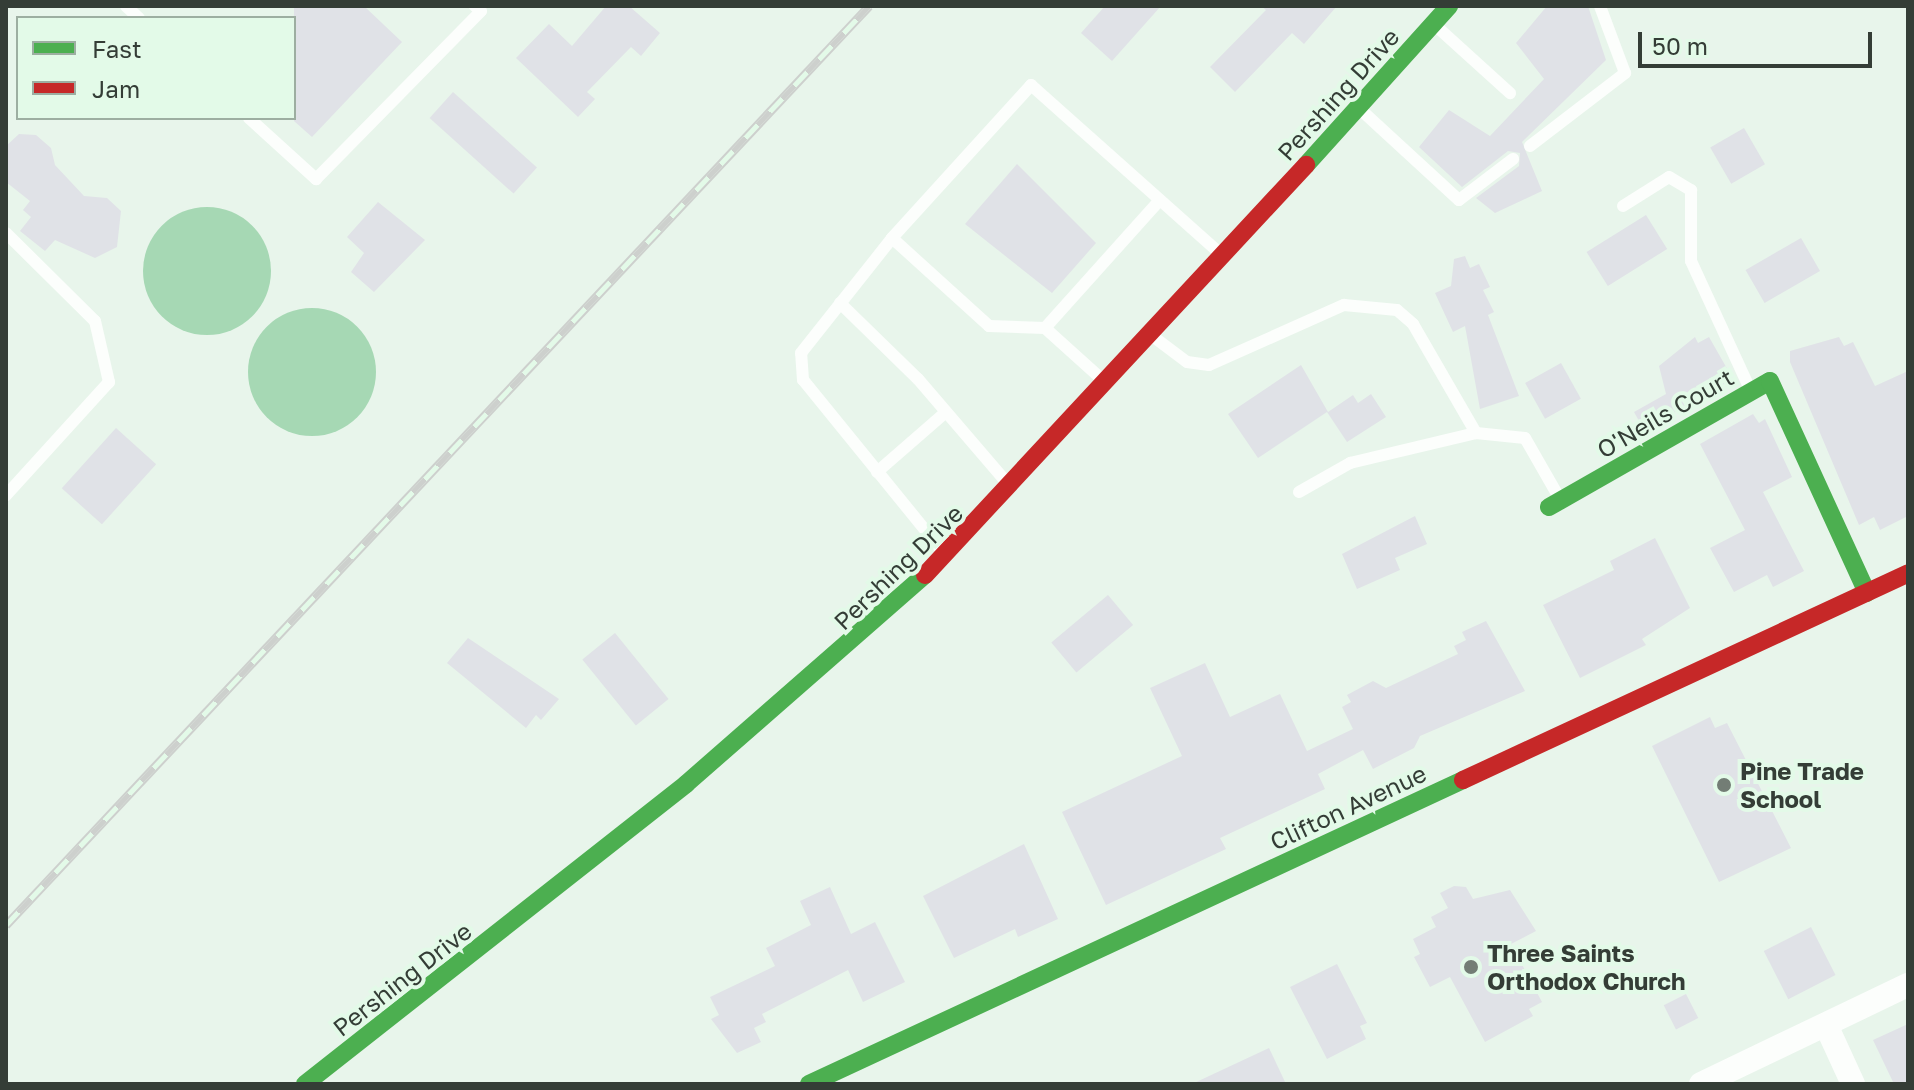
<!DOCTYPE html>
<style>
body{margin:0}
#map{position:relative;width:1914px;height:1090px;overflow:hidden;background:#e8f5eb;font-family:"Golos Text",sans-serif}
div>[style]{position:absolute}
.water>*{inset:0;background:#a6d8b4}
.round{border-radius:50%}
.building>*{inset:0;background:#e0e2e7;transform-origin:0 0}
.lane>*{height:12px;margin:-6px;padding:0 6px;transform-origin:6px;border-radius:6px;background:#fcfefc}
.street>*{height:24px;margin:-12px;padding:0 12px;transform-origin:12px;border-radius:12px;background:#fcfefc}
.fast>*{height:18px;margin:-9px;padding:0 9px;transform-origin:9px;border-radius:9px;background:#4caf50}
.jam>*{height:18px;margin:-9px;padding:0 9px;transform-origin:9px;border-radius:9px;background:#c62828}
.rail>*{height:9px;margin-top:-4.5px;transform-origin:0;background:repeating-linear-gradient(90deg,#e3fae8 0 18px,#cdd0cd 0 36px);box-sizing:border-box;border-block:2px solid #cdd0cd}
.dots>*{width:22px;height:22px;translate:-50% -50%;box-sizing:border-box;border:4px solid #e3fae8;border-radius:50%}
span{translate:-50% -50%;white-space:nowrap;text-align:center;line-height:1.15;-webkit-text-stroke:8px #e3fae8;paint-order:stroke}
.street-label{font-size:24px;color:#343d36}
.poi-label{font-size:24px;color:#343d36;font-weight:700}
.left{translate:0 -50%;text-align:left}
.frame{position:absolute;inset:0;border:8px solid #343d36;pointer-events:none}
.legend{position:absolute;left:16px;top:16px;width:280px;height:104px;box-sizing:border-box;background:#e3fae8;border:2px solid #9daea1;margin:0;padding:10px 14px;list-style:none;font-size:24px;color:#343d36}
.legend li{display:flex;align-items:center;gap:16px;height:40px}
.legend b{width:40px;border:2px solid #9daea1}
.scale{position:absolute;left:1638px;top:32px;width:234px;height:36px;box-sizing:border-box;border:4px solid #343d36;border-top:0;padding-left:10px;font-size:24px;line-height:28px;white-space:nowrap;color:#343d36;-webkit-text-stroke:6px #e3fae8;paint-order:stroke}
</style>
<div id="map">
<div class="water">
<i class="round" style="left:143px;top:207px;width:128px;height:128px"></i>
<i class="round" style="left:248px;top:308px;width:128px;height:128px"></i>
</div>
<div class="building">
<i style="clip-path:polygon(294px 6px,364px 6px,402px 42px,312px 137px,294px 121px)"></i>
<i style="clip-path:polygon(606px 6px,629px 6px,660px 33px,641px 56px,631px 47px,587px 92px,595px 99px,578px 117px,516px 58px,549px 24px,572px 46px)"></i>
<i style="clip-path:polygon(1105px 6px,1161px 6px,1112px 61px,1081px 33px)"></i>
<i style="clip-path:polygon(1261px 6px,1337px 6px,1304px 44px,1292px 33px,1235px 92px,1210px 67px,1266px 10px)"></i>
<i style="clip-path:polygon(1547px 6px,1588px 6px,1606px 60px,1522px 142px,1542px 191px,1495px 213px,1476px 198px,1519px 166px,1520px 153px,1508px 151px,1462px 187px,1419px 147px,1449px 110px,1490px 136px,1544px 79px,1516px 43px)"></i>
<i style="left:453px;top:92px;width:113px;height:35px;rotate:42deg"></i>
<i style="left:1744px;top:128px;width:42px;height:39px;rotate:60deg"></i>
<i style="clip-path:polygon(19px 134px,36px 135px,51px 148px,55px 165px,84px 196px,107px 198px,121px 211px,117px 247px,95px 258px,55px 240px,45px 251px,20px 231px,31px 217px,23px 210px,30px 201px,6px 182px,6px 146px)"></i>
<i style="clip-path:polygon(1017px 164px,1096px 243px,1052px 293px,965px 224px)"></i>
<i style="clip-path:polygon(378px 202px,425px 240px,374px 292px,351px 272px,364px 253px,347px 237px)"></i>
<i style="left:1646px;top:215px;width:40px;height:70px;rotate:58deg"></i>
<i style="left:1801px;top:238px;width:38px;height:64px;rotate:60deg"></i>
<i style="clip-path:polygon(1465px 256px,1470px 268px,1479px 264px,1490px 287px,1483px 290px,1494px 312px,1488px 315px,1519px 396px,1480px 409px,1465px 326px,1453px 332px,1435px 293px,1451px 286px,1454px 259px)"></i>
<i style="clip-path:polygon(1695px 337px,1698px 343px,1709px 337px,1733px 379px,1644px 430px,1634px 412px,1666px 394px,1659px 366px)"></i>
<i style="clip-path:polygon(1839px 337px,1844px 346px,1853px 342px,1875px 386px,1908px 371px,1908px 516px,1880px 530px,1874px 517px,1859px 525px,1790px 362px,1790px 351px)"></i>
<i style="left:1561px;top:363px;width:41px;height:41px;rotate:61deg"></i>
<i style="clip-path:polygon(1301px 365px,1328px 412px,1353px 395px,1358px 403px,1371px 394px,1386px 417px,1347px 442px,1327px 412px,1258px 458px,1228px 414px)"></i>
<i style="clip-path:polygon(1753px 414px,1759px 423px,1765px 419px,1792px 477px,1763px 492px,1804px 571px,1773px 587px,1767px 575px,1734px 592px,1710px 548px,1745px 530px,1700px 444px)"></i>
<i style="left:116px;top:428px;width:54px;height:81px;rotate:42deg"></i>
<i style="clip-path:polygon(1415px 516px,1427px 544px,1395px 558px,1400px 570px,1357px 589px,1342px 554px)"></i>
<i style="clip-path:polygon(1655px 538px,1690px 608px,1642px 639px,1646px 645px,1580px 678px,1543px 605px,1614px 570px,1610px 561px)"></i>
<i style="left:1108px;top:595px;width:39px;height:74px;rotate:50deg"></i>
<i style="clip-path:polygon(1486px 621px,1525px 691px,1420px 736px,1414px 748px,1373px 769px,1363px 750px,1318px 774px,1325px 789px,1220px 838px,1226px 849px,1106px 905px,1062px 812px,1182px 756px,1150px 688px,1205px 663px,1230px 717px,1280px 694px,1307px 751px,1353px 729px,1342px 707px,1351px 702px,1347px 695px,1373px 681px,1386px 688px,1458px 654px,1454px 646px,1466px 640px,1462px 632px)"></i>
<i style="left:615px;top:633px;width:85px;height:42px;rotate:51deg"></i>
<i style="clip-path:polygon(468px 638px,559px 699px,541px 720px,536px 715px,526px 728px,447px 663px)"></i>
<i style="clip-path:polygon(1710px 717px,1715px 728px,1727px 723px,1791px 848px,1719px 882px,1652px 746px)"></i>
<i style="clip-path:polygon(1024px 844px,1058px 919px,1018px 937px,1015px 929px,954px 958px,923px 896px)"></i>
<i style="clip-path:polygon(1454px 886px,1466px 887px,1473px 899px,1510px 890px,1536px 931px,1511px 944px,1542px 1002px,1529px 1009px,1533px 1016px,1485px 1042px,1450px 977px,1430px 987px,1414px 957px,1420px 954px,1413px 939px,1436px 927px,1431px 917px,1448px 908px,1440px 893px)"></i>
<i style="clip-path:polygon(830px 887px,851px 934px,875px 922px,905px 982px,863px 1002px,848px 970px,762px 1014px,766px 1022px,754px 1028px,761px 1042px,737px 1053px,711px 1019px,719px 1015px,710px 997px,775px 966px,766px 948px,811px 925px,800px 901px)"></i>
<i style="left:1811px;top:927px;width:54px;height:53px;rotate:63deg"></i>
<i style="clip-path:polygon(1337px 964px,1367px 1023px,1360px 1026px,1366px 1039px,1327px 1059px,1290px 987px)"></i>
<i style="left:1686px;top:994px;width:27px;height:25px;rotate:63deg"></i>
<i style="clip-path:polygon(1908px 1024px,1908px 1084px,1894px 1084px,1873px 1040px)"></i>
<i style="clip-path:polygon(1269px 1048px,1286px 1084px,1192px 1084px)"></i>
</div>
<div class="lane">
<i style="left:126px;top:6px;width:18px;rotate:43deg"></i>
<i style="left:1436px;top:26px;width:100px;rotate:42.2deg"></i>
<i style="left:1361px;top:110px;width:133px;rotate:42.6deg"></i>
<i style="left:1459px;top:200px;width:68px;rotate:-37.2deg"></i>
<i style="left:249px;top:118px;width:91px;rotate:42.3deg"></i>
<i style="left:316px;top:179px;width:235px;rotate:-45.5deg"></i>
<i style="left:481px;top:11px;width:8px;rotate:-140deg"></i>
<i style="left:1530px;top:146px;width:120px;rotate:-37.5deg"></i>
<i style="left:1625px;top:73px;width:72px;rotate:-110.5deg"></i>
<i style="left:1623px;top:206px;width:54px;rotate:-32.2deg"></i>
<i style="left:1669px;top:177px;width:26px;rotate:31deg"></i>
<i style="left:1691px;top:190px;width:71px;rotate:90deg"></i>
<i style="left:1691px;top:261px;width:141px;rotate:65.3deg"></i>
<i style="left:6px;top:233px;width:125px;rotate:44.7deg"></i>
<i style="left:95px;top:321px;width:63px;rotate:77.1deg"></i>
<i style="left:109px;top:382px;width:153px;rotate:132.3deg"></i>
<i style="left:892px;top:238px;width:131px;rotate:42.2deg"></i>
<i style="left:989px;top:326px;width:56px;rotate:2deg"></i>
<i style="left:1045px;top:328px;width:172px;rotate:-48.1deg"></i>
<i style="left:840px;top:303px;width:109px;rotate:44.3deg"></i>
<i style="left:918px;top:379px;width:137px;rotate:49.4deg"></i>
<i style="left:1045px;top:328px;width:81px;rotate:42deg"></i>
<i style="left:1155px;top:338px;width:40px;rotate:37deg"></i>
<i style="left:1187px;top:362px;width:22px;rotate:8deg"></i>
<i style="left:1209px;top:365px;width:148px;rotate:-24deg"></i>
<i style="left:1344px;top:305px;width:53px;rotate:5.4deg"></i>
<i style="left:1397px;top:310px;width:21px;rotate:41deg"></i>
<i style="left:1413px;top:324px;width:126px;rotate:60deg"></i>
<i style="left:1476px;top:433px;width:49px;rotate:5.8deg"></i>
<i style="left:1525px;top:438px;width:70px;rotate:60.2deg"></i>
<i style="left:877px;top:472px;width:91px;rotate:-41deg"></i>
<i style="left:1299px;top:492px;width:59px;rotate:-29.6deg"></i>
<i style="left:1350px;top:463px;width:130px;rotate:-13.4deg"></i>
<i style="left:943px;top:552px;width:222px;rotate:-129.1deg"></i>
<i style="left:803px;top:380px;width:27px;rotate:-94deg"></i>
<i style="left:801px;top:353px;width:147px;rotate:-51.6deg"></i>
<i style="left:892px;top:238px;width:207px;rotate:-47.7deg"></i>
<i style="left:1031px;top:85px;width:256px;rotate:41.7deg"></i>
</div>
<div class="street">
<i style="left:1826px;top:1025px;width:65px;rotate:65.4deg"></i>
<i style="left:1701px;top:1084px;width:229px;rotate:-25.6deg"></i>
</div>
<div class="fast">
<i style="left:1306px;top:165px;width:214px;rotate:-48deg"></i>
<i style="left:1549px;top:507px;width:254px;rotate:-29.7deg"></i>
<i style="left:1770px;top:381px;width:233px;rotate:65.4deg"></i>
<i style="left:305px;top:1084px;width:485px;rotate:-38.2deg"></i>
<i style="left:686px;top:784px;width:317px;rotate:-41.2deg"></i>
<i style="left:809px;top:1084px;width:721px;rotate:-24.93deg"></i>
</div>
<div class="jam">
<i style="left:925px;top:575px;width:560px;rotate:-47.1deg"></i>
<i style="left:1463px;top:780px;width:491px;rotate:-24.9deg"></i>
</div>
<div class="rail">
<i style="left:6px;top:925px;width:1261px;rotate:-46.8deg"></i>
</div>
<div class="dots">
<i style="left:1724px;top:785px;background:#737d75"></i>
<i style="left:1471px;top:967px;background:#737d75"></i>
</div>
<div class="street-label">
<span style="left:1338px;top:94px;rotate:-48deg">Pershing Drive</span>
<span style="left:1665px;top:413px;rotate:-30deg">O'Neils Court</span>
<span style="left:898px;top:567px;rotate:-44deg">Pershing Drive</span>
<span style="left:1348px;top:807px;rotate:-25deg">Clifton Avenue</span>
<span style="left:402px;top:979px;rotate:-38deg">Pershing Drive</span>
</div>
<div class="poi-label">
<span class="left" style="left:1740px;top:785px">Pine Trade<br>School</span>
<span class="left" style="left:1487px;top:967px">Three Saints<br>Orthodox Church</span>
</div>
<div class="frame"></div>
<ul class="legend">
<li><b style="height:10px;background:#4caf50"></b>Fast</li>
<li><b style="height:10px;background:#c62828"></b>Jam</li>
</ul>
<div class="scale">50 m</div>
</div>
